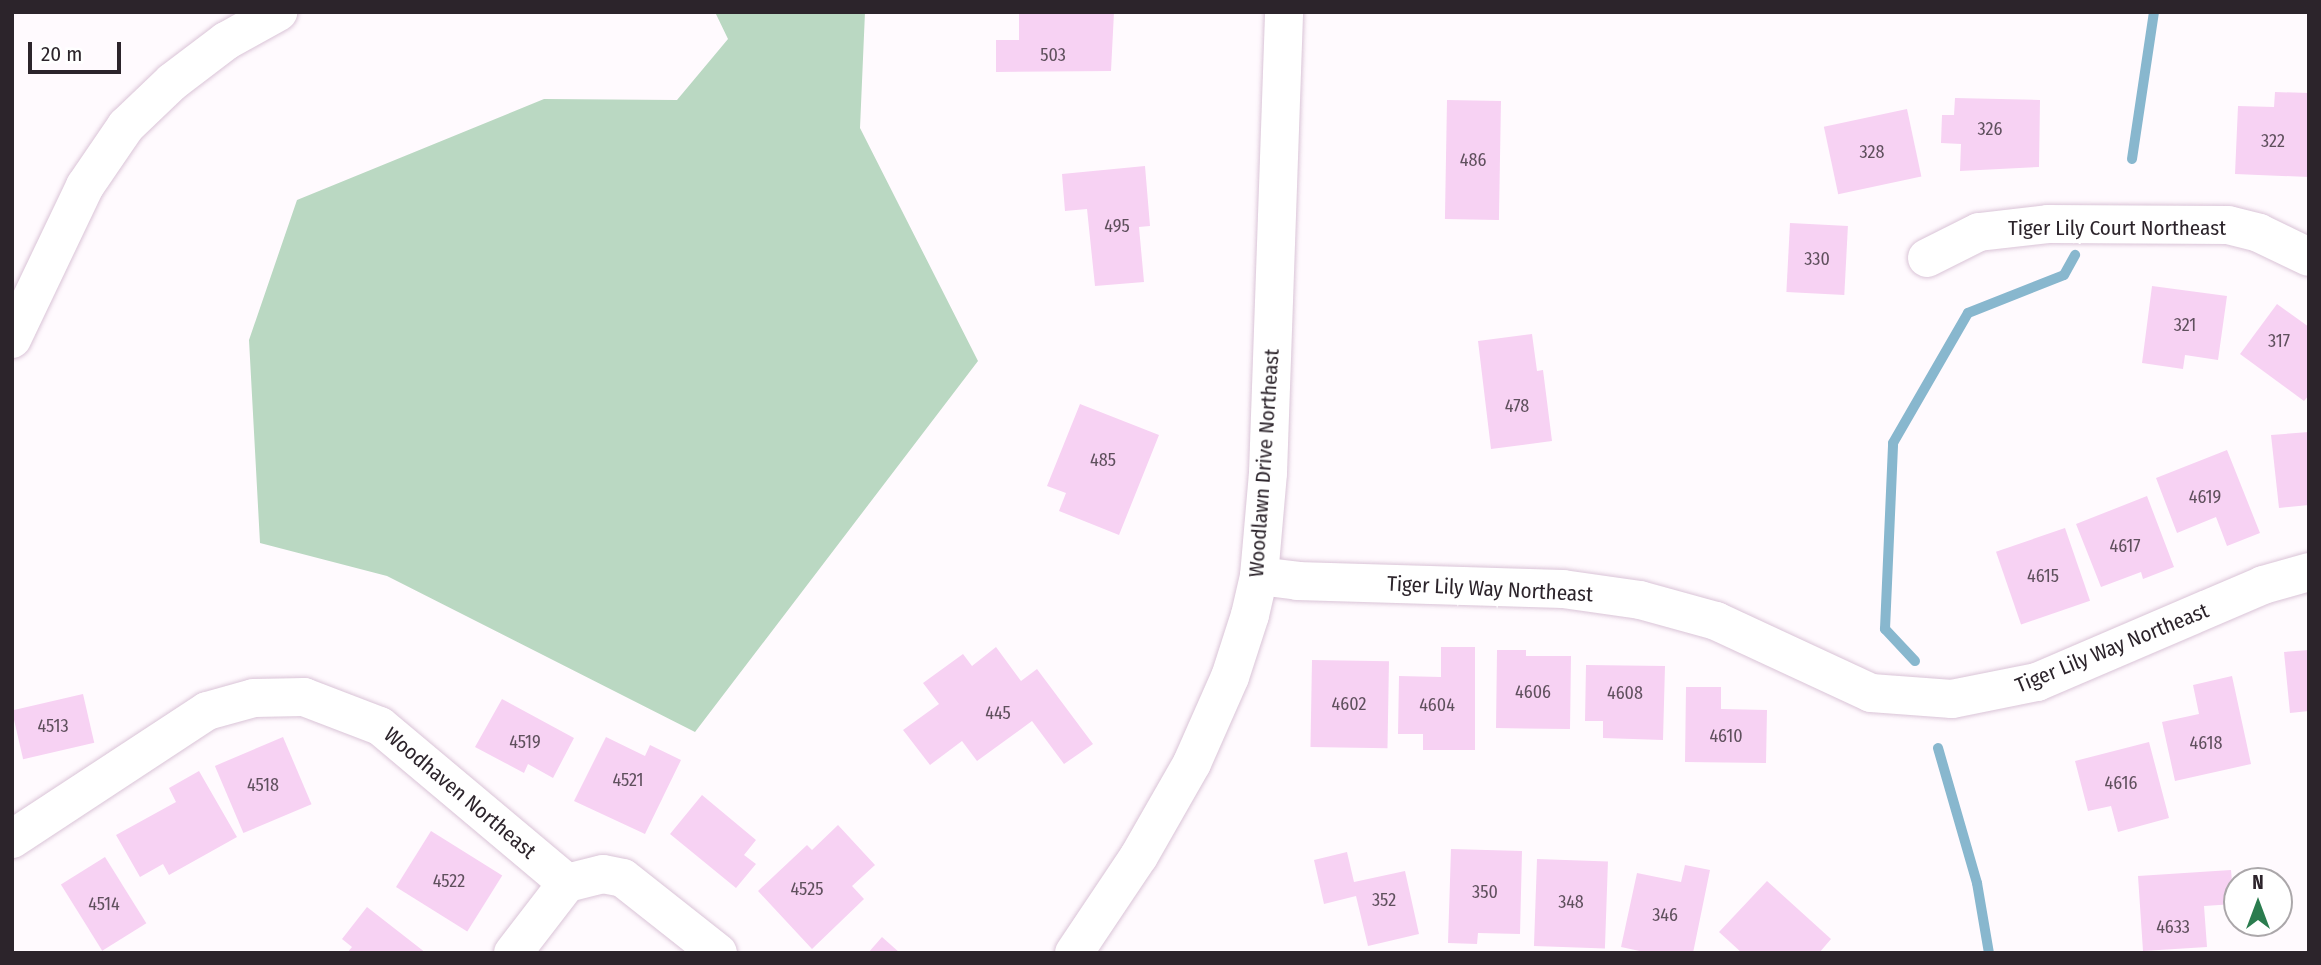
<!DOCTYPE html>
<style>
body{margin:0}
#map{position:relative;width:2321px;height:965px;overflow:hidden;background:#fffafe;font-family:"Fira Sans Condensed",sans-serif}
div>[style]{position:absolute}
.green>*{inset:0;background:#bad8c2}
.stream>*{height:10px;margin:-5px;padding:0 5px;transform-origin:5px;border-radius:5px;background:#88b7ce}
.building>*{inset:0;background:#f7d2f3;transform-origin:0 0}
.roads{filter:drop-shadow(0 0 2px #dac4d7) drop-shadow(0 0 2px #dac4d7)}
.minor>*{height:38px;margin:-19px;padding:0 19px;transform-origin:19px;border-radius:19px;background:#fff}
span{translate:-50% -50%;white-space:nowrap;text-align:center;line-height:1.15;-webkit-text-stroke:7px #fff;paint-order:stroke}
.number-label{font-size:18px;color:#5f505d}
.number-label span{-webkit-text-stroke-width:0}
.street-label{font-size:21px;color:#2c242b}
.frame{position:absolute;inset:0;border:14px solid #2c242b;pointer-events:none}
.north{position:absolute;left:2223px;top:867px;width:70px;height:70px;box-sizing:border-box;background:#fff;border:2px solid #aba7aa;border-radius:50%;rotate:0deg;font-size:19px;font-weight:700;line-height:28px;text-align:center;color:#2c242b}
.north::after{content:'';display:block;margin:auto;width:24px;height:32px;background:#2a7c4e;clip-path:polygon(50% 0,100% 100%,50% 72%,0 100%)}
.scale{position:absolute;left:28px;top:42px;width:93px;height:32px;box-sizing:border-box;border:4px solid #2c242b;border-top:0;padding-left:9px;font-size:21px;line-height:24px;white-space:nowrap;color:#2c242b;-webkit-text-stroke:5px #fff;paint-order:stroke}
</style>
<div id="map">
<div class="green">
<i style="clip-path:polygon(715px 12px,865px 12px,860px 128px,978px 361px,695px 732px,387px 576px,260px 543px,249px 340px,297px 200px,544px 99px,677px 100px,728px 39px)"></i>
</div>
<div class="stream">
<i style="left:2132px;top:159px;width:149px;rotate:-81.5deg"></i>
<i style="left:1915px;top:661px;width:44px;rotate:-133.2deg"></i>
<i style="left:1885px;top:629px;width:186px;rotate:-87.5deg"></i>
<i style="left:1893px;top:443px;width:150px;rotate:-60deg"></i>
<i style="left:1968px;top:313px;width:103px;rotate:-21.6deg"></i>
<i style="left:2064px;top:275px;width:23px;rotate:-61deg"></i>
<i style="left:1938px;top:748px;width:141px;rotate:73.9deg"></i>
<i style="left:1977px;top:883px;width:71px;rotate:80.3deg"></i>
</div>
<div class="building">
<i style="clip-path:polygon(1019px 12px,1114px 12px,1111px 71px,996px 72px,996px 40px,1019px 40px)"></i>
<i style="clip-path:polygon(2275px 92px,2309px 93px,2309px 177px,2235px 174px,2238px 106px,2274px 107px)"></i>
<i style="clip-path:polygon(1955px 98px,2040px 100px,2039px 167px,1960px 171px,1961px 144px,1941px 143px,1942px 115px,1954px 115px)"></i>
<i style="left:1447px;top:100px;width:54px;height:119px;rotate:1deg"></i>
<i style="left:1907px;top:109px;width:69px;height:85px;rotate:78deg"></i>
<i style="clip-path:polygon(1145px 166px,1150px 226px,1139px 227px,1144px 282px,1095px 286px,1087px 209px,1065px 211px,1062px 174px)"></i>
<i style="left:1790px;top:223px;width:58px;height:69px;rotate:3deg"></i>
<i style="clip-path:polygon(2152px 286px,2227px 296px,2218px 360px,2185px 355px,2183px 369px,2142px 363px)"></i>
<i style="clip-path:polygon(2277px 304px,2309px 327px,2309px 395px,2304px 401px,2240px 354px)"></i>
<i style="clip-path:polygon(1532px 334px,1537px 371px,1543px 370px,1552px 441px,1491px 449px,1478px 341px)"></i>
<i style="clip-path:polygon(1080px 404px,1159px 435px,1119px 535px,1059px 511px,1066px 493px,1047px 486px)"></i>
<i style="clip-path:polygon(2309px 432px,2309px 505px,2279px 508px,2271px 435px)"></i>
<i style="clip-path:polygon(2227px 450px,2260px 533px,2227px 546px,2216px 517px,2177px 533px,2156px 478px)"></i>
<i style="clip-path:polygon(2147px 496px,2174px 567px,2143px 579px,2141px 572px,2101px 587px,2076px 524px)"></i>
<i style="left:2065px;top:528px;width:77px;height:73px;rotate:71deg"></i>
<i style="clip-path:polygon(996px 647px,1021px 681px,1037px 669px,1093px 744px,1064px 764px,1032px 721px,977px 761px,962px 741px,930px 765px,903px 730px,939px 704px,923px 683px,963px 654px,972px 666px)"></i>
<i style="clip-path:polygon(1441px 647px,1475px 647px,1475px 750px,1423px 750px,1423px 734px,1398px 734px,1399px 676px,1441px 677px)"></i>
<i style="clip-path:polygon(1497px 650px,1526px 650px,1526px 656px,1571px 656px,1570px 729px,1496px 728px)"></i>
<i style="clip-path:polygon(2309px 650px,2309px 711px,2290px 713px,2284px 652px)"></i>
<i style="left:1312px;top:660px;width:77px;height:87px;rotate:1deg"></i>
<i style="clip-path:polygon(1586px 665px,1665px 666px,1663px 740px,1603px 738px,1603px 721px,1585px 721px)"></i>
<i style="clip-path:polygon(2232px 676px,2251px 764px,2175px 781px,2162px 722px,2199px 714px,2193px 685px)"></i>
<i style="clip-path:polygon(1686px 687px,1721px 687px,1721px 709px,1767px 710px,1766px 763px,1685px 762px)"></i>
<i style="left:83px;top:694px;width:50px;height:73px;rotate:77deg"></i>
<i style="clip-path:polygon(502px 699px,574px 738px,553px 778px,528px 764px,524px 773px,475px 747px)"></i>
<i style="left:283px;top:737px;width:73px;height:74px;rotate:67deg"></i>
<i style="clip-path:polygon(606px 737px,645px 756px,650px 745px,681px 760px,645px 834px,574px 801px)"></i>
<i style="clip-path:polygon(2149px 742px,2169px 818px,2118px 832px,2111px 806px,2088px 811px,2075px 761px)"></i>
<i style="clip-path:polygon(199px 771px,237px 837px,169px 875px,163px 864px,140px 877px,116px 835px,176px 802px,169px 788px)"></i>
<i style="clip-path:polygon(702px 795px,756px 840px,744px 855px,756px 864px,736px 888px,670px 834px)"></i>
<i style="clip-path:polygon(838px 825px,875px 865px,852px 886px,864px 899px,812px 949px,758px 891px,807px 845px,812px 850px)"></i>
<i style="left:431px;top:831px;width:84px;height:66px;rotate:32deg"></i>
<i style="clip-path:polygon(1451px 849px,1522px 851px,1520px 934px,1478px 933px,1477px 944px,1448px 943px)"></i>
<i style="clip-path:polygon(1347px 852px,1354px 882px,1405px 871px,1419px 934px,1368px 946px,1356px 896px,1324px 904px,1314px 860px)"></i>
<i style="left:105px;top:857px;width:78px;height:52px;rotate:58deg"></i>
<i style="left:1537px;top:859px;width:71px;height:87px;rotate:2deg"></i>
<i style="clip-path:polygon(1685px 865px,1710px 870px,1693px 953px,1649px 953px,1621px 947px,1637px 873px,1681px 882px)"></i>
<i style="clip-path:polygon(2231px 870px,2234px 904px,2204px 906px,2207px 947px,2143px 951px,2138px 876px)"></i>
<i style="clip-path:polygon(1767px 881px,1831px 939px,1819px 953px,1742px 953px,1719px 932px)"></i>
<i style="clip-path:polygon(367px 907px,426px 953px,347px 953px,352px 947px,342px 939px)"></i>
<i style="clip-path:polygon(882px 937px,900px 953px,868px 953px)"></i>
</div>
<div class="roads">
<div class="minor">
<i style="left:1927px;top:258px;width:58px;rotate:-26.6deg"></i>
<i style="left:1979px;top:232px;width:69px;rotate:-6.6deg"></i>
<i style="left:2048px;top:224px;width:180px;rotate:0.3deg"></i>
<i style="left:2228px;top:225px;width:32px;rotate:14deg"></i>
<i style="left:2259px;top:233px;width:55px;rotate:25.6deg"></i>
<i style="left:12px;top:339px;width:170px;rotate:-64.5deg"></i>
<i style="left:85px;top:186px;width:73px;rotate:-55.7deg"></i>
<i style="left:126px;top:126px;width:64px;rotate:-43.7deg"></i>
<i style="left:172px;top:82px;width:68px;rotate:-37.2deg"></i>
<i style="left:226px;top:41px;width:60px;rotate:-29.1deg"></i>
<i style="left:1259px;top:576px;width:38px;rotate:7deg"></i>
<i style="left:1297px;top:581px;width:266px;rotate:1.7deg"></i>
<i style="left:1563px;top:589px;width:78px;rotate:8.1deg"></i>
<i style="left:1640px;top:600px;width:79px;rotate:15.4deg"></i>
<i style="left:1716px;top:621px;width:171px;rotate:24.9deg"></i>
<i style="left:1871px;top:693px;width:81px;rotate:4.2deg"></i>
<i style="left:1952px;top:699px;width:87px;rotate:-11.3deg"></i>
<i style="left:2037px;top:682px;width:246px;rotate:-23.2deg"></i>
<i style="left:2263px;top:585px;width:48px;rotate:-15.8deg"></i>
<i style="left:12px;top:839px;width:233px;rotate:-33.3deg"></i>
<i style="left:207px;top:711px;width:49px;rotate:-15.5deg"></i>
<i style="left:254px;top:698px;width:50px;rotate:-1.1deg"></i>
<i style="left:304px;top:697px;width:81px;rotate:20.9deg"></i>
<i style="left:380px;top:726px;width:244px;rotate:40deg"></i>
<i style="left:513px;top:953px;width:88px;rotate:-52.4deg"></i>
<i style="left:567px;top:883px;width:37px;rotate:-14deg"></i>
<i style="left:603px;top:874px;width:20px;rotate:11deg"></i>
<i style="left:623px;top:878px;width:121px;rotate:38.3deg"></i>
<i style="left:1074px;top:953px;width:117px;rotate:-56.2deg"></i>
<i style="left:1139px;top:856px;width:107px;rotate:-60.3deg"></i>
<i style="left:1192px;top:763px;width:94px;rotate:-66.2deg"></i>
<i style="left:1230px;top:677px;width:65px;rotate:-72.1deg"></i>
<i style="left:1250px;top:615px;width:40px;rotate:-77deg"></i>
<i style="left:1259px;top:576px;width:103px;rotate:-85deg"></i>
<i style="left:1268px;top:473px;width:461px;rotate:-88deg"></i>
</div>
</div>
<div class="number-label">
<span style="left:1053px;top:55px">503</span>
<span style="left:1990px;top:129px">326</span>
<span style="left:2273px;top:141px">322</span>
<span style="left:1872px;top:152px">328</span>
<span style="left:1473px;top:160px">486</span>
<span style="left:1117px;top:226px">495</span>
<span style="left:1817px;top:259px">330</span>
<span style="left:2185px;top:325px">321</span>
<span style="left:2279px;top:341px">317</span>
<span style="left:1517px;top:406px">478</span>
<span style="left:1103px;top:460px">485</span>
<span style="left:2205px;top:497px">4619</span>
<span style="left:2125px;top:546px">4617</span>
<span style="left:2043px;top:576px">4615</span>
<span style="left:1533px;top:692px">4606</span>
<span style="left:1625px;top:693px">4608</span>
<span style="left:1349px;top:704px">4602</span>
<span style="left:1437px;top:705px">4604</span>
<span style="left:998px;top:713px">445</span>
<span style="left:53px;top:726px">4513</span>
<span style="left:1726px;top:736px">4610</span>
<span style="left:525px;top:742px">4519</span>
<span style="left:2206px;top:743px">4618</span>
<span style="left:628px;top:780px">4521</span>
<span style="left:2121px;top:783px">4616</span>
<span style="left:263px;top:785px">4518</span>
<span style="left:449px;top:881px">4522</span>
<span style="left:807px;top:889px">4525</span>
<span style="left:1485px;top:892px">350</span>
<span style="left:1384px;top:900px">352</span>
<span style="left:1571px;top:902px">348</span>
<span style="left:104px;top:904px">4514</span>
<span style="left:1665px;top:915px">346</span>
<span style="left:2173px;top:927px">4633</span>
</div>
<div class="street-label">
<span style="left:2117px;top:228px">Tiger Lily Court Northeast</span>
<span style="left:1264px;top:463px;rotate:-86deg">Woodlawn Drive Northeast</span>
<span style="left:1490px;top:589px;rotate:3deg">Tiger Lily Way Northeast</span>
<span style="left:2112px;top:648px;rotate:-22deg">Tiger Lily Way Northeast</span>
<span style="left:460px;top:793px;rotate:40deg">Woodhaven Northeast</span>
</div>
<div class="frame"></div>
<div class="north">N</div>
<div class="scale">20 m</div>
</div>
